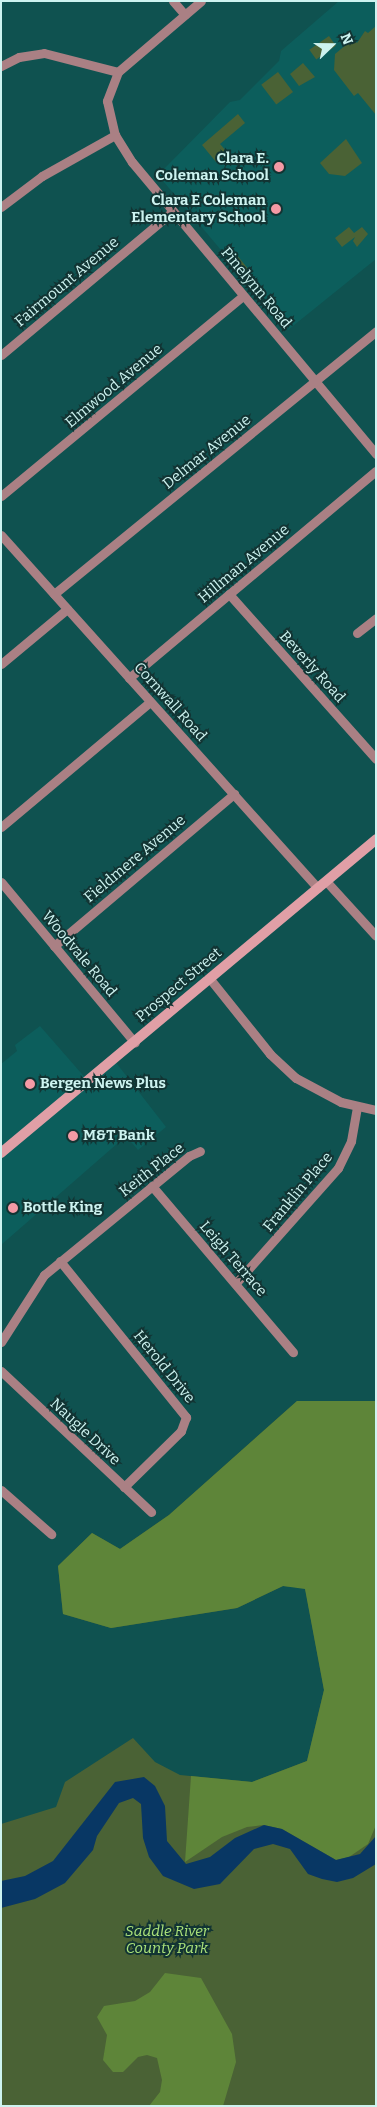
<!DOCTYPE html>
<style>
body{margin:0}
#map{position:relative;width:377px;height:2107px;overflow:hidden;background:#0f5250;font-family:Bitter,serif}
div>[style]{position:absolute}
.built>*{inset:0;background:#0c5e5c}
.green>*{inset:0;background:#4a6235;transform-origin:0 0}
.forest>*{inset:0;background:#5e8539}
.water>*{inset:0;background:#083764}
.street>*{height:9px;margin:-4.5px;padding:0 4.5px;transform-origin:4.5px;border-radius:4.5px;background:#aa8084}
.secondary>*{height:10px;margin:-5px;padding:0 5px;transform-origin:5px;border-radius:5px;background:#e09fa6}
.dots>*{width:14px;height:14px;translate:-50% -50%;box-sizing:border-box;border:2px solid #123433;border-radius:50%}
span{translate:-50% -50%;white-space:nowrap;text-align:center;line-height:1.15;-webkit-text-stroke:4px #123433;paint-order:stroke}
.poi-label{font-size:15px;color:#cdf3f0;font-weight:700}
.right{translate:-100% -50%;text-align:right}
.left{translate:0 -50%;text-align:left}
.street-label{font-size:15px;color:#cdf3f0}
.park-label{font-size:15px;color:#aae17a;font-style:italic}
.frame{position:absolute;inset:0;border:2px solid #cdf3f0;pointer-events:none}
.north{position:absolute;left:307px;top:20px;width:50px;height:50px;-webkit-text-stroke:4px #123433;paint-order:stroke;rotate:68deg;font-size:14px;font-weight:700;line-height:20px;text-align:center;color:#cdf3f0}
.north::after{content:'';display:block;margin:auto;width:18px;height:22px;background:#cdf3f0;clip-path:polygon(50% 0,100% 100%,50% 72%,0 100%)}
</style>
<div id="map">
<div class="built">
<i style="clip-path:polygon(339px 1px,376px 1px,376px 259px,288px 330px,158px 175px,230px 102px,240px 100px,279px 61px,281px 51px)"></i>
<i style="clip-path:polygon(40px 1026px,88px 1081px,114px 1060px,166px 1127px,138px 1150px,126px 1136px,1px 1245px,1px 1064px,17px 1051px,15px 1045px)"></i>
</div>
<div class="green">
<i style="clip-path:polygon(376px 26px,376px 115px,358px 93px,354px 96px,334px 70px,335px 54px,353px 39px,357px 43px,365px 31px,368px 33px)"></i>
<i style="left:329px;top:36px;width:12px;height:24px;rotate:55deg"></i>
<i style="clip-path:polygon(303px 63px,315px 77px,299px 86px,290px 74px)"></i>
<i style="left:278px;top:72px;width:25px;height:21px;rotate:53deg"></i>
<i style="clip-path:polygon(238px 114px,245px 123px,220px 144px,228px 153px,216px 162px,202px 145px)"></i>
<i style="clip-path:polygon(346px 139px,362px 163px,345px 176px,329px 174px,320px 163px)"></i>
<i style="clip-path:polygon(349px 227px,354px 233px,362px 227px,368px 234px,357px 247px,353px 241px,355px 237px,342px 247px,335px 238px)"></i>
<i style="clip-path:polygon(230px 253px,236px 254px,249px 270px,252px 275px,249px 280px,243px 278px,231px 264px,227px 257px)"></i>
<i style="clip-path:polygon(297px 1401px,349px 1410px,376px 1404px,376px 2106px,1px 2106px,1px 1824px,56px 1807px,65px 1782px,133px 1738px,155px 1762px,180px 1775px,252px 1782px,307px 1761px,324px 1690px,305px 1588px,283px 1586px,237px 1608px,111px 1628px,63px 1614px,58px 1566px,92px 1533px,120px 1549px,169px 1515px)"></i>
</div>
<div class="forest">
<i style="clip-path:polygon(297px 1401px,376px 1401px,376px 1825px,368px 1844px,349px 1857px,336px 1860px,282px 1829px,263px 1825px,247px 1827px,222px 1837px,185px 1862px,191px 1776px,252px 1782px,307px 1761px,324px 1690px,305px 1589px,283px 1586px,237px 1608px,111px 1628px,63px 1614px,58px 1566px,92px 1533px,120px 1549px,169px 1515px)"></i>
<i style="clip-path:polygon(165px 1973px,201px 1978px,232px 2034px,236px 2062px,223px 2106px,149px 2106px,160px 2092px,162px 2080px,157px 2058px,147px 2055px,138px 2057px,123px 2072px,113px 2072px,103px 2060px,107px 2035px,97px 2017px,104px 2006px,135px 2001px,150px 1992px)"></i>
</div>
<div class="water">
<i style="clip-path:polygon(144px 1777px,155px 1786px,165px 1806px,167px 1841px,186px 1864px,210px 1857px,235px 1838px,264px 1825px,282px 1829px,336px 1860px,360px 1854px,376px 1836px,376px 1864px,353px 1878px,337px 1882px,322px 1879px,308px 1874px,290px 1849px,273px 1844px,254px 1849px,220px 1884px,194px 1889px,163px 1876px,149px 1857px,143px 1838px,141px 1804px,133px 1798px,119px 1803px,97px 1836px,93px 1850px,65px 1883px,35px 1899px,1px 1908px,1px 1881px,25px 1876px,53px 1861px,115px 1782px)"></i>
</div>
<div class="street">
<i style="left:173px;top:1px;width:18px;rotate:49deg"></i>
<i style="left:201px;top:1px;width:109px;rotate:139.5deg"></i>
<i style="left:118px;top:72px;width:31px;rotate:111deg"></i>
<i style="left:107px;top:101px;width:35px;rotate:77deg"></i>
<i style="left:115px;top:135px;width:32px;rotate:58deg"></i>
<i style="left:132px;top:162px;width:381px;rotate:50.1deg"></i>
<i style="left:1px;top:66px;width:20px;rotate:-27deg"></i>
<i style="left:19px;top:57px;width:25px;rotate:-9deg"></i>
<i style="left:44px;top:53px;width:76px;rotate:14.4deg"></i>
<i style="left:1px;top:207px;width:51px;rotate:-37.1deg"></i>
<i style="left:42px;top:176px;width:84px;rotate:-29.3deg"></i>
<i style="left:1px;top:355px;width:224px;rotate:-39.9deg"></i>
<i style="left:1px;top:496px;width:314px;rotate:-39.6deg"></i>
<i style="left:1px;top:535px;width:474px;rotate:48.1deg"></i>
<i style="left:54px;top:594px;width:416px;rotate:-39.2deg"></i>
<i style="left:229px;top:594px;width:221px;rotate:48.3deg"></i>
<i style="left:357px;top:633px;width:24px;rotate:-38deg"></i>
<i style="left:1px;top:664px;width:86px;rotate:-39.8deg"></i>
<i style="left:129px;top:678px;width:322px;rotate:-40deg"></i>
<i style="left:1px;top:827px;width:194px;rotate:-40deg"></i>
<i style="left:326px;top:881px;width:74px;rotate:47.7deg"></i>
<i style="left:1px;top:882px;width:209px;rotate:50.2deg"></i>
<i style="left:54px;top:946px;width:236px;rotate:-40.2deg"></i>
<i style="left:210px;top:979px;width:96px;rotate:51.3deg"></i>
<i style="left:270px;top:1054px;width:35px;rotate:43deg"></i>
<i style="left:296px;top:1078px;width:51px;rotate:28.1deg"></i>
<i style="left:341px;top:1102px;width:36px;rotate:13deg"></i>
<i style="left:152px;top:1186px;width:218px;rotate:49.7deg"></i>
<i style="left:60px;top:1261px;width:201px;rotate:51.1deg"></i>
<i style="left:186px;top:1417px;width:15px;rotate:110deg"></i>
<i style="left:181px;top:1431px;width:80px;rotate:135.5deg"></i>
<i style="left:236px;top:1283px;width:154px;rotate:-48.4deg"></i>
<i style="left:338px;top:1168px;width:30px;rotate:-64deg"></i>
<i style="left:351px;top:1141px;width:35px;rotate:-80deg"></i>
<i style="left:1px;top:1342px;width:80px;rotate:-57.3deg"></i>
<i style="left:44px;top:1275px;width:188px;rotate:-39.4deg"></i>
<i style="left:189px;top:1156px;width:12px;rotate:-24deg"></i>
<i style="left:1px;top:1371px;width:206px;rotate:43.2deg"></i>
<i style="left:1px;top:1490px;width:67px;rotate:41.3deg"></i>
</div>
<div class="secondary">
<i style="left:1px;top:1153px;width:489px;rotate:-39.9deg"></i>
</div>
<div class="dots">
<i style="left:279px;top:167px;background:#f49aa5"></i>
<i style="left:276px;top:209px;background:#f49aa5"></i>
<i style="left:30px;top:1084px;background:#f49aa5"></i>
<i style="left:73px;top:1136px;background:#f49aa5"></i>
<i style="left:13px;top:1208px;background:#f49aa5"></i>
</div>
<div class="poi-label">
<span class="right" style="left:269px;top:167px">Clara E.<br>Coleman School</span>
<span class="right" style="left:266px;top:209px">Clara E Coleman<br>Elementary School</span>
<span class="left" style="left:40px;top:1084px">Bergen News Plus</span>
<span class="left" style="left:83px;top:1136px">M&amp;T Bank</span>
<span class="left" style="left:23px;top:1208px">Bottle King</span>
</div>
<div class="street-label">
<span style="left:67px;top:282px;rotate:-40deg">Fairmount Avenue</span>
<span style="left:256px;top:288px;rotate:50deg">Pinelynn Road</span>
<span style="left:114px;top:386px;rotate:-40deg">Elmwood Avenue</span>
<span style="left:207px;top:452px;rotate:-39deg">Delmar Avenue</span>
<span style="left:244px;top:564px;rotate:-40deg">Hillman Avenue</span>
<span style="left:312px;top:667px;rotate:48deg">Beverly Road</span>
<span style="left:170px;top:702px;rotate:48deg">Cornwall Road</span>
<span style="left:135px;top:859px;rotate:-40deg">Fieldmere Avenue</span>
<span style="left:79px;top:954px;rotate:50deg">Woodvale Road</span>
<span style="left:179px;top:985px;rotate:-40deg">Prospect Street</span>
<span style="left:152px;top:1170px;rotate:-38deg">Keith Place</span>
<span style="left:298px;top:1192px;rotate:-50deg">Franklin Place</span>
<span style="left:233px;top:1259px;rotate:49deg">Leigh Terrace</span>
<span style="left:164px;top:1367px;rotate:51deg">Herold Drive</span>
<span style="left:85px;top:1432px;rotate:43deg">Naugle Drive</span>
</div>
<div class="park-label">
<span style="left:167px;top:1940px">Saddle River<br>County Park</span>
</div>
<div class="frame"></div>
<div class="north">N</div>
</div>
